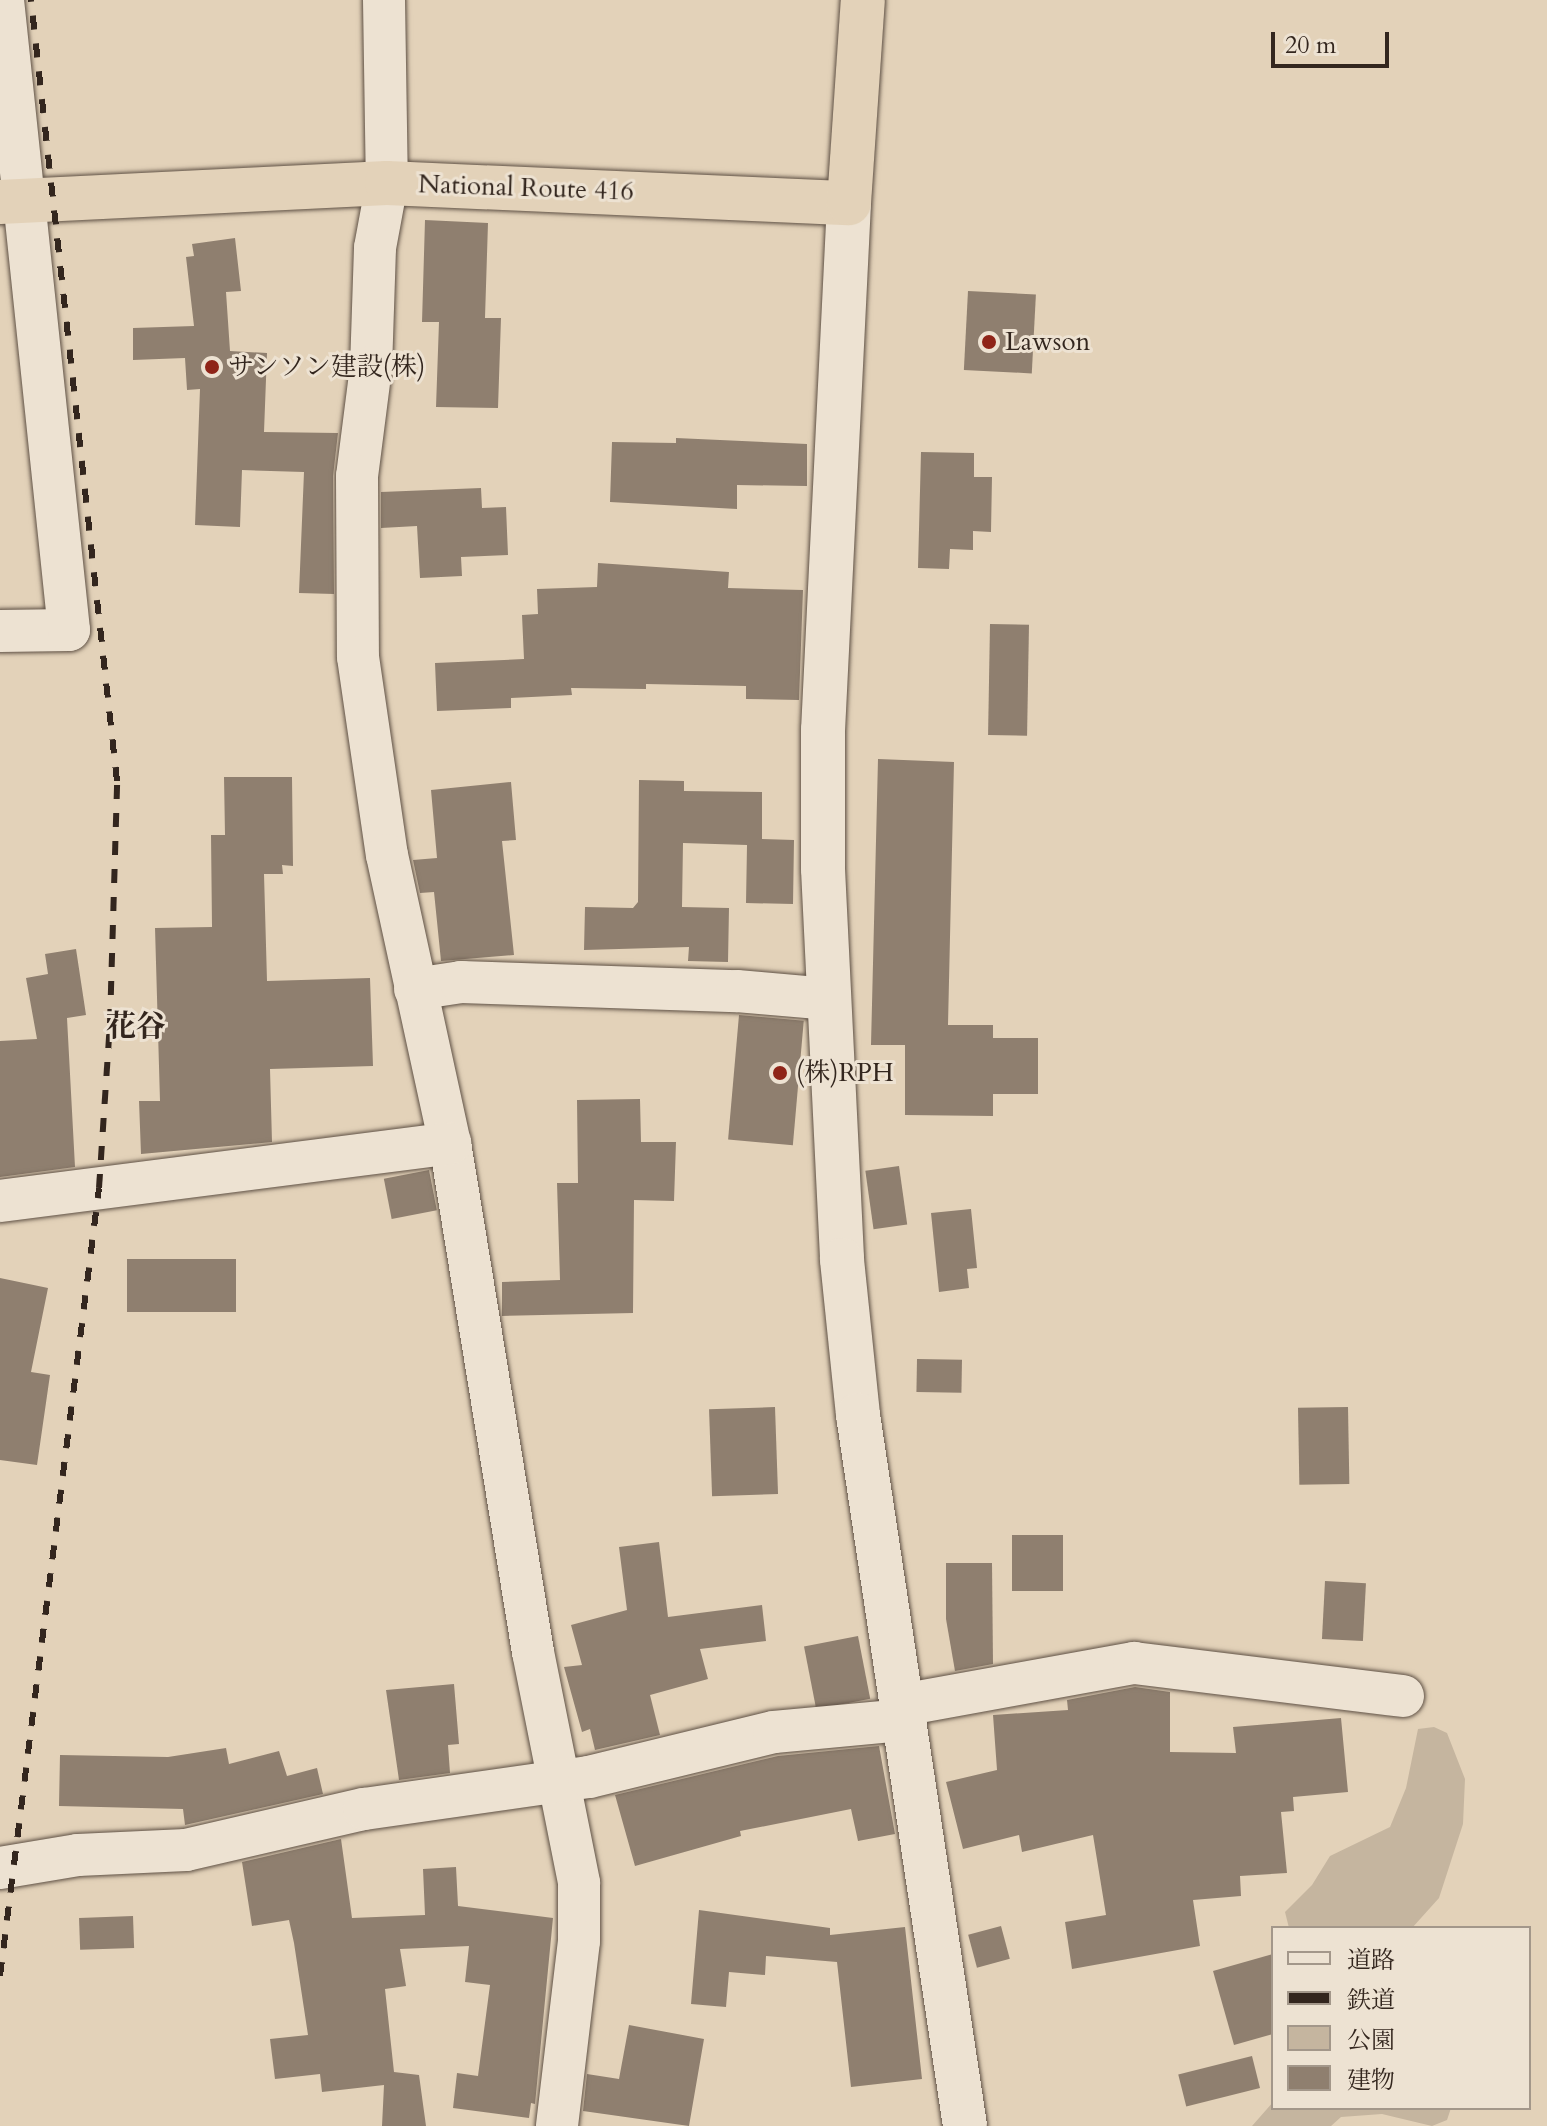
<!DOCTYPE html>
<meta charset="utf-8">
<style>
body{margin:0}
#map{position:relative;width:1547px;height:2126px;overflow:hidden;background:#e3d2b9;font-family:Cardo,"Noto Serif JP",serif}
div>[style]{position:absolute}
.green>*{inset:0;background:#c5b59f}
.building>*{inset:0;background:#8f7f6f;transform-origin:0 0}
.roads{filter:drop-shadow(0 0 2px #5f5145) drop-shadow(0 0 2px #5f5145)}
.street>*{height:42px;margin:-21px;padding:0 21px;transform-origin:21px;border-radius:21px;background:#ede2d2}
.secondary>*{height:44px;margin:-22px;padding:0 22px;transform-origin:22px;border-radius:22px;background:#ede2d2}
.highway>*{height:44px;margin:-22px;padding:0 22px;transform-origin:22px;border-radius:22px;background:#e3d2b9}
.rail>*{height:6px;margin-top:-3px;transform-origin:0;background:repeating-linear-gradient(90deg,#33261e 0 14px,transparent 0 28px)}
.dots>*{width:22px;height:22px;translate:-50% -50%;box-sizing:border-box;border:4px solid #ede2d2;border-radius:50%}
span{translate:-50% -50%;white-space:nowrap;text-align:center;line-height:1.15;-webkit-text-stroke:6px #ede2d2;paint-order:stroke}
.street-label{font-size:26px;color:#33261e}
.poi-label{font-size:26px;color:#33261e}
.left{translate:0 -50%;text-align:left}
.quarter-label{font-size:30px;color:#33261e;font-weight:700}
.legend{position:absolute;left:1271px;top:1926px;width:260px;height:184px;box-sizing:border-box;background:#ede2d2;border:2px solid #a3978a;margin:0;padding:10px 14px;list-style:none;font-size:24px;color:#33261e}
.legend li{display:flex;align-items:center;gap:16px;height:40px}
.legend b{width:40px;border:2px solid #a3978a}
.scale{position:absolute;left:1271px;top:32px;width:118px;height:36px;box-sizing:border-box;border:4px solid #33261e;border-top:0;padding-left:10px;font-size:24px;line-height:28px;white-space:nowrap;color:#33261e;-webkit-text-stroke:6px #ede2d2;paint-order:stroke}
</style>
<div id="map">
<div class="green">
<i style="clip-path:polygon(1434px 1727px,1447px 1733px,1465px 1779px,1463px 1824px,1439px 1898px,1412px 1928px,1289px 1928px,1285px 1912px,1312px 1885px,1330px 1856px,1390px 1827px,1406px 1788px,1418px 1729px)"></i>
<i style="clip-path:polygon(1273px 2102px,1273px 2108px,1451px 2108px,1447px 2120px,1432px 2126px,1382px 2114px,1341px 2117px,1331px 2126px,1252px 2126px)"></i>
</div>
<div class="building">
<i style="clip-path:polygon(425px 220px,488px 223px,485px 318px,501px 318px,498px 408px,436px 407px,439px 322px,422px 322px)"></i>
<i style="clip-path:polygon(235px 238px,241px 291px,226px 292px,230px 351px,267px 353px,264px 432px,338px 433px,333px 476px,334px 594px,299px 593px,304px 472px,242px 470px,240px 527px,195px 525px,200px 389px,187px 390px,185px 358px,133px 360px,133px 328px,194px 326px,186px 257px,194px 256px,192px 244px)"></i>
<i style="left:968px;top:291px;width:68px;height:79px;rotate:3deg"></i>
<i style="clip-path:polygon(676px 438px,807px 444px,807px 486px,737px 485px,737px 509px,610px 502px,612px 442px,676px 443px)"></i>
<i style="clip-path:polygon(921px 452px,974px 453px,974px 477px,992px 477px,991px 532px,973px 531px,973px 550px,950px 549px,949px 569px,918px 568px)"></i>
<i style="clip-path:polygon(481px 488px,482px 508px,506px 507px,508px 555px,461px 557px,462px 576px,420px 578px,417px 526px,381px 528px,381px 492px)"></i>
<i style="clip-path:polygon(598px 563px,729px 572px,728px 588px,803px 590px,799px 700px,746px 699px,746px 686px,646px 684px,646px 689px,571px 688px,572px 695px,511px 698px,511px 708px,437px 711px,435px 663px,524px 659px,522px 615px,538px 614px,537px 589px,597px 587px)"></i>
<i style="left:990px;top:624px;width:39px;height:111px;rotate:1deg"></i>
<i style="clip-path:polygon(878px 759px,954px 762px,948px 1025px,993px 1025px,993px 1038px,1038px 1038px,1038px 1094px,993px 1094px,993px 1116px,905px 1115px,905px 1045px,871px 1045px)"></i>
<i style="clip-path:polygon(224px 777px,292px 777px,293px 866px,282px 865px,283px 874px,264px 874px,267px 981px,370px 978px,373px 1066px,270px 1069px,272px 1142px,141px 1154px,139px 1101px,160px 1101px,155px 928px,212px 927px,211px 835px,225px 835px)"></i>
<i style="clip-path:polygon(639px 780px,684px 781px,684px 791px,762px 792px,762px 839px,794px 840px,793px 904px,746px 903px,747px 845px,683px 843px,682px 907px,729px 908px,728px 962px,688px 961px,689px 947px,584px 950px,585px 907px,633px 908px,638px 902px)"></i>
<i style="clip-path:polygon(511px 782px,516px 840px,502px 841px,514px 955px,441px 961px,434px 892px,420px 893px,413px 860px,437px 858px,431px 790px)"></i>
<i style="clip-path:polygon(76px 949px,86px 1015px,67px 1018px,75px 1167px,0 1177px,0 1041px,37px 1039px,26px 978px,48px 974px,45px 954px)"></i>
<i style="left:739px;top:1015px;width:65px;height:125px;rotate:5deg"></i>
<i style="clip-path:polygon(640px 1099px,641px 1142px,676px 1142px,674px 1201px,634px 1200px,633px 1313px,502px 1316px,502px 1282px,560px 1280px,557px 1183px,578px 1183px,577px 1100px)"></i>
<i style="left:899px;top:1166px;width:59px;height:34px;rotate:82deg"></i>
<i style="left:429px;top:1170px;width:41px;height:46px;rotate:79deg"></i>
<i style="clip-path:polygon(971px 1209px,977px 1268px,967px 1269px,969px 1288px,939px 1292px,931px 1213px)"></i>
<i style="left:236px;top:1259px;width:53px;height:109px;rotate:90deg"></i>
<i style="clip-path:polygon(0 1278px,48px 1288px,31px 1372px,50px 1375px,37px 1465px,0 1460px)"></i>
<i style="left:917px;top:1359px;width:45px;height:33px;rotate:1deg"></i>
<i style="left:775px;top:1407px;width:87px;height:66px;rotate:88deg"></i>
<i style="left:1348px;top:1407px;width:77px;height:50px;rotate:89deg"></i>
<i style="left:1012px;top:1535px;width:51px;height:56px"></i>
<i style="clip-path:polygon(659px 1542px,668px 1617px,762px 1605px,766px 1641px,700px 1649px,708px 1679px,650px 1695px,660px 1735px,595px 1750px,590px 1729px,582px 1732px,564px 1667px,582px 1665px,571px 1625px,627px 1610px,619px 1547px)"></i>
<i style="clip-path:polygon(946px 1563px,992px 1563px,993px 1664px,955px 1671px,946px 1619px)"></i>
<i style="left:1325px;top:1581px;width:41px;height:58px;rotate:3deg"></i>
<i style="left:858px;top:1636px;width:64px;height:55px;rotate:79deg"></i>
<i style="clip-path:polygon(454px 1684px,459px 1744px,448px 1745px,450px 1773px,399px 1780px,386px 1690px)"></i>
<i style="clip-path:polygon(1135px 1687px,1170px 1692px,1170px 1752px,1236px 1753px,1233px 1727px,1341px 1718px,1348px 1792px,1293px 1797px,1294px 1811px,1281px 1812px,1287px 1873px,1240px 1876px,1241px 1896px,1193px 1900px,1200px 1946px,1072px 1969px,1065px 1922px,1106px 1915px,1093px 1835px,1022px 1852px,1019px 1835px,963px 1849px,946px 1782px,997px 1770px,993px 1715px,1068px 1710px,1067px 1700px)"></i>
<i style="clip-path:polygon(879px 1746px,895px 1834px,858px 1841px,851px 1809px,740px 1831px,741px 1836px,635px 1866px,615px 1795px,778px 1756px)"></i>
<i style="clip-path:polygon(226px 1748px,229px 1764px,279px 1751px,287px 1776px,317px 1768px,323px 1794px,185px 1825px,183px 1809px,59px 1806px,60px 1755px,168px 1757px)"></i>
<i style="clip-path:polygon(341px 1839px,352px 1918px,425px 1915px,423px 1869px,456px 1867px,458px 1906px,553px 1918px,535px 2104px,531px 2103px,529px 2118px,453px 2108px,457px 2073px,478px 2076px,490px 1985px,465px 1982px,469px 1946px,400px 1949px,406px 1986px,385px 1989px,394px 2072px,419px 2075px,426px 2126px,382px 2126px,384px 2085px,322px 2092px,320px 2074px,275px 2079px,270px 2039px,308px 2035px,294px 1943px,289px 1920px,252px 1926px,242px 1862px)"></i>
<i style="clip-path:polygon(699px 1910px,830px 1928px,830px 1935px,905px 1927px,922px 2079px,851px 2087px,837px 1962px,766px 1956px,765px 1975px,729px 1972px,726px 2007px,691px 2004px)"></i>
<i style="left:133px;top:1916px;width:32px;height:54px;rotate:88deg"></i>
<i style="left:1001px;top:1926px;width:34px;height:34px;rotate:75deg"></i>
<i style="clip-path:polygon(1273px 1954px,1273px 2034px,1234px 2045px,1213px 1971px)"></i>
<i style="clip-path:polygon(629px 2025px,704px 2039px,689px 2126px,583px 2111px,587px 2074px,619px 2079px)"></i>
<i style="left:1252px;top:2056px;width:33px;height:76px;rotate:76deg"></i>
</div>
<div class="roads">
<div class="street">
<i style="left:384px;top:0;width:183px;rotate:89.1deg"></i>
<i style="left:387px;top:183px;width:66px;rotate:100.5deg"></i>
<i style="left:375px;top:248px;width:119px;rotate:91.9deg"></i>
<i style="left:371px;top:367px;width:110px;rotate:97.3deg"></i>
<i style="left:357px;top:476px;width:181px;rotate:89.7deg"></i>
<i style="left:358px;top:657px;width:200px;rotate:81.7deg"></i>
<i style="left:387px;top:855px;width:295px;rotate:77.7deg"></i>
<i style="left:450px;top:1143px;width:516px;rotate:80.74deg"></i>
<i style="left:533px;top:1652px;width:236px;rotate:78.7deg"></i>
<i style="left:579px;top:1883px;width:58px;rotate:90deg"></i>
<i style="left:579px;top:1941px;width:186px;rotate:96.8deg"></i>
<i style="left:0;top:631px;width:69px;rotate:-0.8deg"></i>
<i style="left:69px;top:630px;width:633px;rotate:-95.98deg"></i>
<i style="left:415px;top:989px;width:47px;rotate:-8.7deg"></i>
<i style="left:461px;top:982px;width:276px;rotate:1.9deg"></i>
<i style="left:737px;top:991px;width:91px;rotate:5deg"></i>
<i style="left:0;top:1201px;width:454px;rotate:-7.3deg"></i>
<i style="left:902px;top:1705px;width:236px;rotate:-10.3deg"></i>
<i style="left:1134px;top:1663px;width:271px;rotate:7deg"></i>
<i style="left:0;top:1868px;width:79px;rotate:-9.5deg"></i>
<i style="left:78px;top:1855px;width:108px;rotate:-2.7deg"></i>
<i style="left:186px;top:1850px;width:183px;rotate:-13deg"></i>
<i style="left:364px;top:1809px;width:227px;rotate:-8.1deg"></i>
<i style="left:589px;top:1777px;width:190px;rotate:-13.7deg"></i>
<i style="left:774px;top:1732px;width:131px;rotate:-5.3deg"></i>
</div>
<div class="secondary">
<i style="left:849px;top:203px;width:528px;rotate:92.82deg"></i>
<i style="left:823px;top:730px;width:139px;rotate:90deg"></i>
<i style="left:823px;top:869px;width:391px;rotate:87.2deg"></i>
<i style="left:842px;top:1260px;width:156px;rotate:84.1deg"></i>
<i style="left:858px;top:1415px;width:719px;rotate:81.44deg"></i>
</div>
<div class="highway">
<i style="left:0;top:202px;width:387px;rotate:-2.8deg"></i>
<i style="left:387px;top:183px;width:462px;rotate:2.5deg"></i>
<i style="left:849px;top:203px;width:203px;rotate:-86.1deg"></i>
</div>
</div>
<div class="rail">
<i style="left:0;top:1976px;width:794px;rotate:-82.84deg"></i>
<i style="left:99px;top:1188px;width:165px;rotate:-86.2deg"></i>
<i style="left:110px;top:1023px;width:242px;rotate:-88.3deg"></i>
<i style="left:117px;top:781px;width:786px;rotate:-96.28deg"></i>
</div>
<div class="dots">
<i style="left:989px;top:342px;background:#8f2418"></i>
<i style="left:212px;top:367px;background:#8f2418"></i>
<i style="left:780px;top:1073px;background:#8f2418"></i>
</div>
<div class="street-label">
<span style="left:526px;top:188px;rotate:2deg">National Route 416</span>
</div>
<div class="poi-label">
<span class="left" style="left:1005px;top:342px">Lawson</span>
<span class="left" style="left:228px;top:367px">サンソン建設(株)</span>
<span class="left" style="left:796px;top:1073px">(株)RPH</span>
</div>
<div class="quarter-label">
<span style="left:136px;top:1027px">花谷</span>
</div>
<ul class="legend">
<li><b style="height:10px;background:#ede2d2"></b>道路</li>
<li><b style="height:10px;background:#33261e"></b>鉄道</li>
<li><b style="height:22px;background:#c5b59f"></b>公園</li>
<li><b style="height:22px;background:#8f7f6f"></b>建物</li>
</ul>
<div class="scale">20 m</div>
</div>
